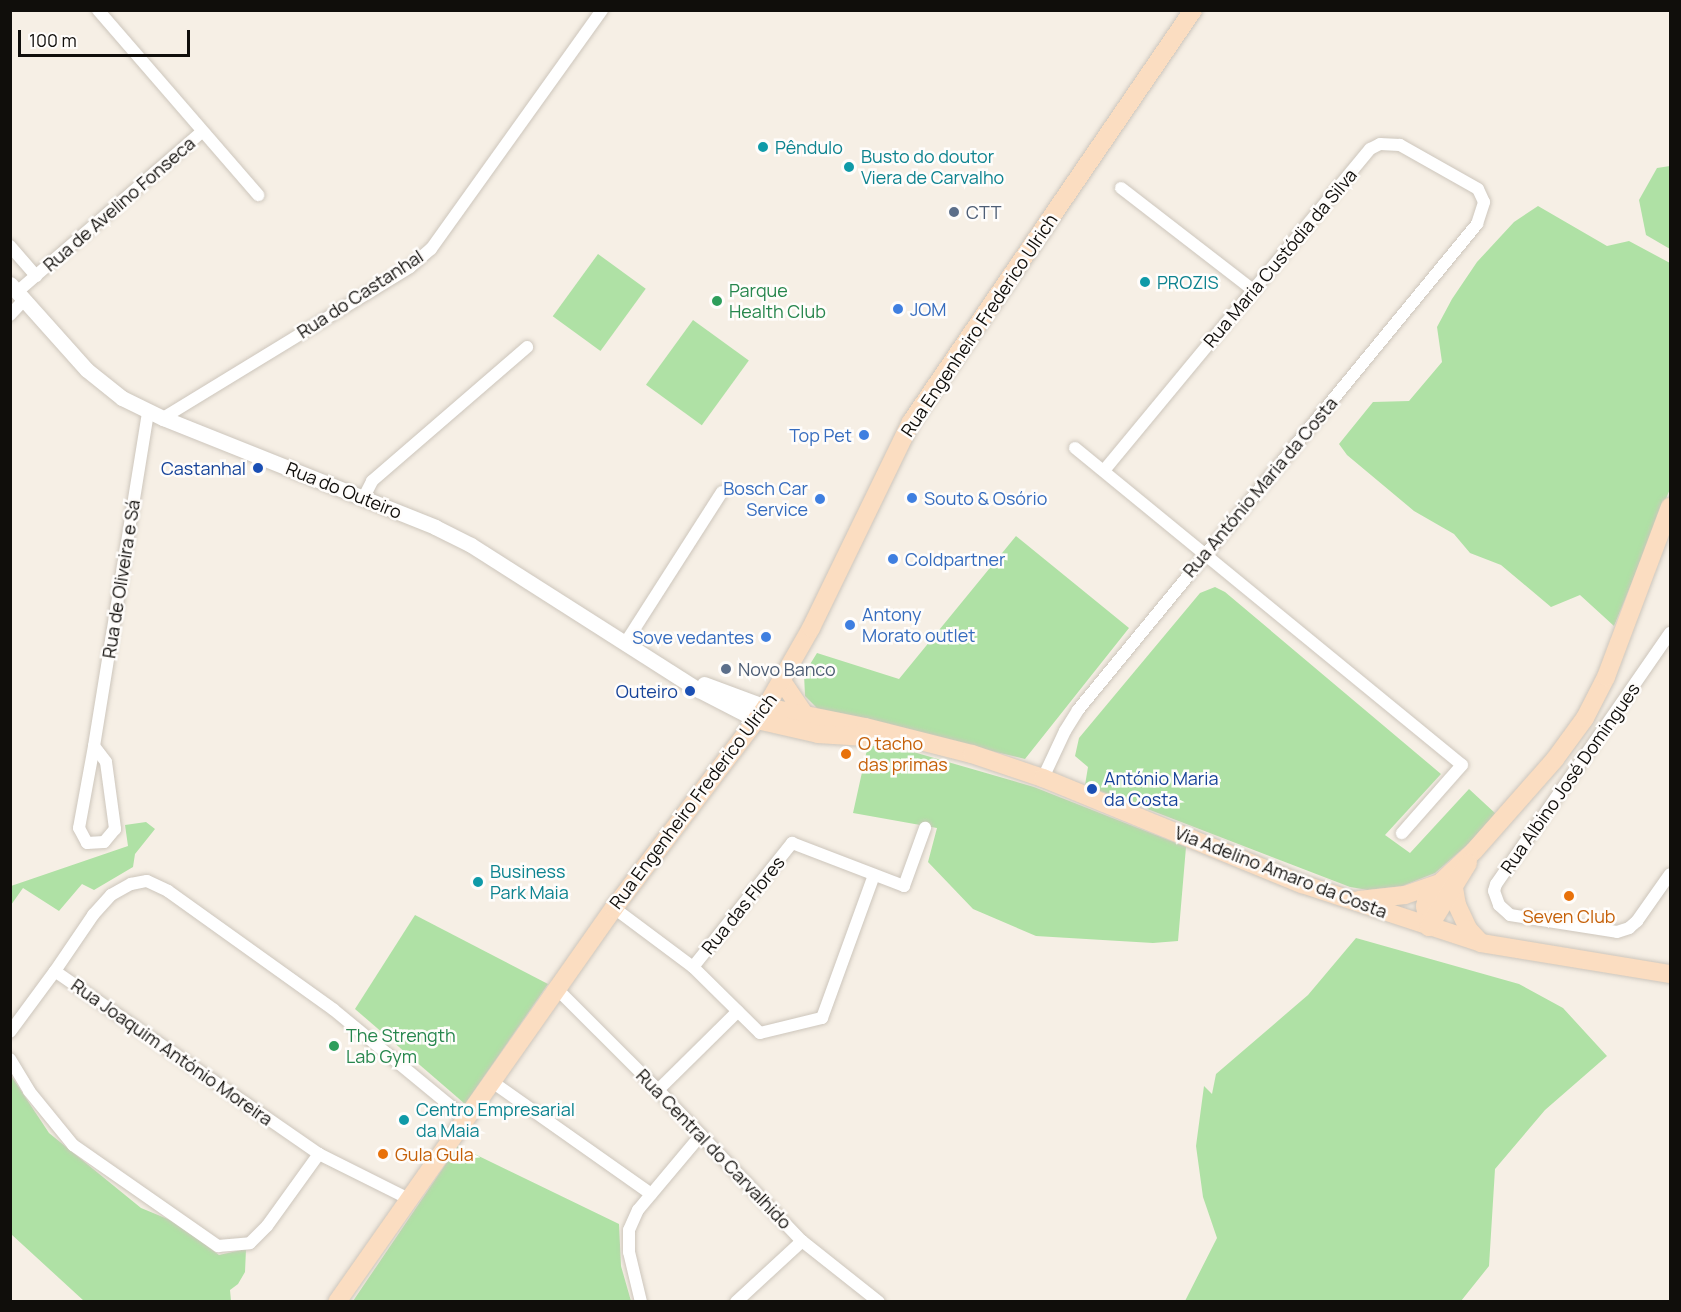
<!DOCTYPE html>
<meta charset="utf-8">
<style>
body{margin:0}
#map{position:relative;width:1681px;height:1312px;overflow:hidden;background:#f6efe5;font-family:Manrope,sans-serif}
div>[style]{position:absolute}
.green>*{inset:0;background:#afe1a5;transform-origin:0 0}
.roads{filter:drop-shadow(0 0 2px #cdc6bc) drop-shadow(0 0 2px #cdc6bc)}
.minor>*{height:12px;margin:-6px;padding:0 6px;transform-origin:6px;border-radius:6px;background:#fff}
.tertiary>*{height:15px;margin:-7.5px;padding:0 7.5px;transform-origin:7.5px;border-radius:7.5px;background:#fff}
.secondary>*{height:18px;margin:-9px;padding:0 9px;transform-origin:9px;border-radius:9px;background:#fbddc1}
.dots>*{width:16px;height:16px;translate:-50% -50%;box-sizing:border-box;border:3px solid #fffdfb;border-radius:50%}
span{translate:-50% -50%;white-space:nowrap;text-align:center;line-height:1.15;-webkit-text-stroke:5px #fffdfb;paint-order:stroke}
.culture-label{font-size:18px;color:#0d838f}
.left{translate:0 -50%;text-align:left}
.street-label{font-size:18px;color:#100e0b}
.service-label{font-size:18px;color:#4e5e75}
.leisure-label{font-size:18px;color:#27864d}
.shop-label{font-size:18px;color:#366cbe}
.right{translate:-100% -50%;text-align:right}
.transit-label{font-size:18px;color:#164399}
.food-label{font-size:18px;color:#c56008}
.frame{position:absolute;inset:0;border:12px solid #100e0b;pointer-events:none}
.scale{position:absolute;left:18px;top:30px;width:172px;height:27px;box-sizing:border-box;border:3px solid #100e0b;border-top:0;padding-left:8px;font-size:18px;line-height:21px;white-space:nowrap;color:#100e0b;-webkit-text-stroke:4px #fffdfb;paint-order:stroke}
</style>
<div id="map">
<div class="green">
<i style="clip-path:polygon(1670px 166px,1670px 249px,1646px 235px,1639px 200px,1657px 168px)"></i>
<i style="clip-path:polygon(1538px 206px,1607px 246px,1629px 241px,1670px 263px,1670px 489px,1614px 626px,1580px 595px,1551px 607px,1501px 565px,1470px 553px,1454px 534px,1414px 511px,1347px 455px,1339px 444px,1373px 402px,1409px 401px,1442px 362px,1437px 327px,1452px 299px,1477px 262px,1514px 222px)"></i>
<i style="left:598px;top:254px;width:59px;height:77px;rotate:36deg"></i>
<i style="left:693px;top:320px;width:69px;height:80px;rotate:36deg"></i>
<i style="clip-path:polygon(1016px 536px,1129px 628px,1025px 759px,819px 710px,805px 696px,804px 674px,817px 653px,899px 679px)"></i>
<i style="clip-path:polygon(1215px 587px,1225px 592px,1441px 774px,1385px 835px,1410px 853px,1469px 789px,1496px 814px,1468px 844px,1435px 873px,1402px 886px,1368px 890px,1350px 887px,1085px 785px,1088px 767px,1075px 756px,1079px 738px,1200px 593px)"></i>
<i style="clip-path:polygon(868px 745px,917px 753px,1034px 787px,1186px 847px,1178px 941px,1153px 943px,1036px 936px,973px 909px,928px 862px,937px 828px,853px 813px)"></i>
<i style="clip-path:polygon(146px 822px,155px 829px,135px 854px,133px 867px,94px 890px,82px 884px,59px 911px,23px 888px,11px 905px,11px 886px,128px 846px,125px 825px)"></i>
<i style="clip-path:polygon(415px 915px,548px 984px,465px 1104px,355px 1009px)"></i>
<i style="clip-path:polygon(1356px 938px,1519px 984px,1563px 1008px,1607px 1056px,1545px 1110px,1495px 1169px,1489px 1266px,1461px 1301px,1185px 1301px,1217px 1238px,1203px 1197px,1196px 1146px,1204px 1086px,1212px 1094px,1216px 1074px,1308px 995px)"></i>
<i style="clip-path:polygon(10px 1074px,49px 1133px,141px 1208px,175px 1222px,219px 1255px,246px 1249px,245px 1272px,238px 1284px,230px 1290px,231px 1301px,84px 1301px,11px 1234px)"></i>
<i style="clip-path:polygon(458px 1146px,619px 1224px,621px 1266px,631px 1301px,353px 1301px)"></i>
</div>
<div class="roads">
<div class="minor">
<i style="left:98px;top:10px;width:245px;rotate:49.1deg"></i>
<i style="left:1121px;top:188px;width:167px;rotate:37.7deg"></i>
<i style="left:10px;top:246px;width:40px;rotate:49deg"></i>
<i style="left:17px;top:292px;width:245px;rotate:-40.9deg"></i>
<i style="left:10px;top:315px;width:21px;rotate:-47deg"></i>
<i style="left:163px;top:418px;width:289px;rotate:-31.4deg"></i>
<i style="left:410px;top:267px;width:28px;rotate:-41deg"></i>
<i style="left:431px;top:249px;width:294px;rotate:-54.4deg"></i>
<i style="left:1075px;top:448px;width:500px;rotate:39.32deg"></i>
<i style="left:1462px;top:765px;width:91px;rotate:131.4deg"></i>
<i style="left:364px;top:497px;width:18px;rotate:-63deg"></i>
<i style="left:372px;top:481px;width:205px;rotate:-40.8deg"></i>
<i style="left:1670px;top:633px;width:305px;rotate:124.7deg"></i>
<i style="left:1496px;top:884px;width:7px;rotate:106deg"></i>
<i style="left:1494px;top:891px;width:15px;rotate:70deg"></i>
<i style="left:1499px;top:905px;width:15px;rotate:42deg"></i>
<i style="left:1510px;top:915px;width:108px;rotate:9deg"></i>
<i style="left:1617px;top:932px;width:13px;rotate:-18deg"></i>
<i style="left:1629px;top:928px;width:11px;rotate:-41deg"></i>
<i style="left:1637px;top:921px;width:57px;rotate:-54.9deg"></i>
<i style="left:626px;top:642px;width:178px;rotate:-57.4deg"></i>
<i style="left:94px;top:746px;width:339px;rotate:-80.8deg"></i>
<i style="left:94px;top:746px;width:20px;rotate:53deg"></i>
<i style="left:106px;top:762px;width:68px;rotate:82.3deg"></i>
<i style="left:115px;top:829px;width:17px;rotate:130deg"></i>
<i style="left:104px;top:842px;width:17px;rotate:177deg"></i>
<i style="left:87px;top:843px;width:17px;rotate:-118deg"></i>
<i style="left:79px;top:828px;width:83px;rotate:-79.6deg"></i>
<i style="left:1043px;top:778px;width:52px;rotate:-64.9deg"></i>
<i style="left:1065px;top:731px;width:25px;rotate:-58deg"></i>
<i style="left:1078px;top:710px;width:629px;rotate:-50.61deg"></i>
<i style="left:1477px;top:224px;width:23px;rotate:-72deg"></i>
<i style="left:1484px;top:202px;width:14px;rotate:-115deg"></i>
<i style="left:1478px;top:189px;width:90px;rotate:-150.6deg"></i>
<i style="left:1400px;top:145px;width:20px;rotate:-177deg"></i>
<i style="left:1380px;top:144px;width:11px;rotate:153deg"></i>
<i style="left:1370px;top:149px;width:417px;rotate:129.6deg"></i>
<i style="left:614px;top:908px;width:99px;rotate:36.8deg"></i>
<i style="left:693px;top:967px;width:94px;rotate:44.6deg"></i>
<i style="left:760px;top:1033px;width:64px;rotate:-13.6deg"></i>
<i style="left:822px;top:1018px;width:152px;rotate:-70deg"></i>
<i style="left:693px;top:967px;width:159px;rotate:-51.4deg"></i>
<i style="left:792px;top:843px;width:120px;rotate:21deg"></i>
<i style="left:904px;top:886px;width:62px;rotate:-70.1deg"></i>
<i style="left:556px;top:988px;width:144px;rotate:45deg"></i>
<i style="left:658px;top:1090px;width:209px;rotate:46.4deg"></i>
<i style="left:802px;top:1241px;width:98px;rotate:38.4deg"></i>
<i style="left:10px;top:1032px;width:76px;rotate:-53.6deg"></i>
<i style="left:10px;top:1059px;width:37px;rotate:59deg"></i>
<i style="left:29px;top:1091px;width:70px;rotate:50.8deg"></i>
<i style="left:73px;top:1145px;width:177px;rotate:34.9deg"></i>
<i style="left:218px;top:1246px;width:32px;rotate:-5deg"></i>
<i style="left:250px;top:1243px;width:24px;rotate:-45deg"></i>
<i style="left:267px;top:1226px;width:89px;rotate:-54.2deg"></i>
<i style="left:491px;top:1081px;width:196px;rotate:35.2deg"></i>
<i style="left:658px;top:1090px;width:112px;rotate:-44.6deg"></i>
<i style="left:409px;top:1199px;width:101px;rotate:-153.4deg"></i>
<i style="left:319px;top:1154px;width:321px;rotate:-145.3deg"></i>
<i style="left:55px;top:971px;width:68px;rotate:-55.8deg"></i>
<i style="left:93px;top:915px;width:27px;rotate:-48deg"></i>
<i style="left:111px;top:895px;width:23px;rotate:-29deg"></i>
<i style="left:131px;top:884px;width:16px;rotate:-11deg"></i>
<i style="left:147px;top:881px;width:23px;rotate:25deg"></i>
<i style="left:168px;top:891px;width:204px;rotate:35.6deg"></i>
<i style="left:334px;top:1010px;width:170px;rotate:39.5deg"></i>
<i style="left:641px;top:1302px;width:51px;rotate:-103.5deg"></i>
<i style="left:629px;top:1252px;width:22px;rotate:-90deg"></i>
<i style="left:629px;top:1230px;width:22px;rotate:-66deg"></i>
<i style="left:638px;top:1210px;width:98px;rotate:-50deg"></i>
<i style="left:736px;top:1302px;width:90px;rotate:-42.7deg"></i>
</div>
<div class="tertiary">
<i style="left:10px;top:284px;width:115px;rotate:48.2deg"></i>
<i style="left:87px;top:370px;width:45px;rotate:38.7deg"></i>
<i style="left:122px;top:398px;width:46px;rotate:26deg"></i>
<i style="left:163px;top:418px;width:293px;rotate:21.8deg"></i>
<i style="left:435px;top:527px;width:40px;rotate:26.6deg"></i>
<i style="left:471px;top:545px;width:270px;rotate:32.5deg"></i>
<i style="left:699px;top:690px;width:65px;rotate:27.3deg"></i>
<i style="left:704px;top:684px;width:66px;rotate:20.4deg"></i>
</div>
<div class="secondary">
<i style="left:782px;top:681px;width:41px;rotate:55.9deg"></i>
<i style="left:766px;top:707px;width:101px;rotate:11.4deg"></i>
<i style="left:865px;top:727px;width:110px;rotate:14.2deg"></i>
<i style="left:972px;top:754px;width:75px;rotate:18.7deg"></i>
<i style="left:1043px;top:778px;width:280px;rotate:22.3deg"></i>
<i style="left:1302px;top:884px;width:188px;rotate:18.2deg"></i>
<i style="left:1481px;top:943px;width:192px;rotate:9.3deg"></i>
<i style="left:757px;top:720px;width:63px;rotate:12.9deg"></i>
<i style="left:818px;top:734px;width:47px;rotate:3.7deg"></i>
<i style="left:1454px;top:888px;width:17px;rotate:80deg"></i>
<i style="left:1457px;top:905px;width:26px;rotate:65deg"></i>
<i style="left:1468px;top:929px;width:19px;rotate:47deg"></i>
<i style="left:1359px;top:900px;width:46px;rotate:-6.2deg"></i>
<i style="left:1405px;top:895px;width:36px;rotate:-19deg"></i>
<i style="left:1429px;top:927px;width:21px;rotate:-101deg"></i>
<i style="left:1425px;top:906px;width:12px;rotate:-76deg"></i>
<i style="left:1428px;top:894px;width:63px;rotate:-43.1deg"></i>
<i style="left:1474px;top:851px;width:123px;rotate:-48.6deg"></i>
<i style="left:1555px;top:759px;width:51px;rotate:-53.8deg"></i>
<i style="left:1585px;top:718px;width:46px;rotate:-62.9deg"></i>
<i style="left:1606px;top:677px;width:182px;rotate:-69.4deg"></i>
<i style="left:1429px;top:927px;width:75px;rotate:-58.6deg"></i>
<i style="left:337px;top:1302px;width:482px;rotate:-54.9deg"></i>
<i style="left:614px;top:908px;width:252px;rotate:-52.9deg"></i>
<i style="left:766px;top:707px;width:91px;rotate:-60.3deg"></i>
<i style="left:811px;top:628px;width:229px;rotate:-64.1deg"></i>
<i style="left:911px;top:422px;width:499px;rotate:-55.6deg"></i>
</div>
</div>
<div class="dots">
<i style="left:763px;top:147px;background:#0f9aa8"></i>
<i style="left:849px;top:167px;background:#0f9aa8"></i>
<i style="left:954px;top:212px;background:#5c6f8a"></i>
<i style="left:1145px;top:282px;background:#0f9aa8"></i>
<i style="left:717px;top:301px;background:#2e9e5b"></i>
<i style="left:898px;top:309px;background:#3f7fe0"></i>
<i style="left:864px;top:435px;background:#3f7fe0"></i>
<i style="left:258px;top:468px;background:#1a4fb4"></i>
<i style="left:912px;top:498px;background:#3f7fe0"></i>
<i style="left:820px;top:499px;background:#3f7fe0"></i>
<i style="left:893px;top:559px;background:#3f7fe0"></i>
<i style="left:850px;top:625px;background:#3f7fe0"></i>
<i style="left:766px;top:637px;background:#3f7fe0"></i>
<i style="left:726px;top:669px;background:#5c6f8a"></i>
<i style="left:690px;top:691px;background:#1a4fb4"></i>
<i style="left:846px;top:754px;background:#e8710a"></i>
<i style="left:1092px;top:789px;background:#1a4fb4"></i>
<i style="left:478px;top:882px;background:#0f9aa8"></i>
<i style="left:1569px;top:896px;background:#e8710a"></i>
<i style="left:334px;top:1046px;background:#2e9e5b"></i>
<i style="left:404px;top:1120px;background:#0f9aa8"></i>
<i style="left:383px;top:1154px;background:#e8710a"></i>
</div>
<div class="culture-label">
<span class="left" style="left:775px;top:147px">Pêndulo</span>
<span class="left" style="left:861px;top:167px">Busto do doutor<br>Viera de Carvalho</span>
<span class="left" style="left:1157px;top:282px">PROZIS</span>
<span class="left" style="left:490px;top:882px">Business<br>Park Maia</span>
<span class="left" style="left:416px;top:1120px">Centro Empresarial<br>da Maia</span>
</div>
<div class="street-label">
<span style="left:119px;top:204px;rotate:-41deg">Rua de Avelino Fonseca</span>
<span style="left:1280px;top:258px;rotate:-50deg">Rua Maria Custódia da Silva</span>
<span style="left:360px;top:294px;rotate:-33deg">Rua do Castanhal</span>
<span style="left:979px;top:325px;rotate:-56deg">Rua Engenheiro Frederico Ulrich</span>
<span style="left:1260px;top:487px;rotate:-50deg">Rua António Maria da Costa</span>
<span style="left:344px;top:490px;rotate:22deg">Rua do Outeiro</span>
<span style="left:121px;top:579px;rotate:-81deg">Rua de Oliveira e Sá</span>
<span style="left:1570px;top:778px;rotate:-55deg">Rua Albino José Domingues</span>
<span style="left:693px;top:801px;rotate:-53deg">Rua Engenheiro Frederico Ulrich</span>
<span style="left:1281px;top:872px;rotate:21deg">Via Adelino Amaro da Costa</span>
<span style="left:743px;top:905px;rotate:-51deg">Rua das Flores</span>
<span style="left:172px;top:1052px;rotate:35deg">Rua Joaquim António Moreira</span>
<span style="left:714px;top:1149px;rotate:46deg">Rua Central do Carvalhido</span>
</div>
<div class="service-label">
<span class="left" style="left:966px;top:212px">CTT</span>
<span class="left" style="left:738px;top:669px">Novo Banco</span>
</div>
<div class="leisure-label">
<span class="left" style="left:729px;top:301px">Parque<br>Health Club</span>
<span class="left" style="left:346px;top:1046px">The Strength<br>Lab Gym</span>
</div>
<div class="shop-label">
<span class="left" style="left:910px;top:309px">JOM</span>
<span class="right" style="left:852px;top:435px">Top Pet</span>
<span class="right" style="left:808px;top:499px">Bosch Car<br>Service</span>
<span class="left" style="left:924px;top:498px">Souto &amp; Osório</span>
<span class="left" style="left:905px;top:559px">Coldpartner</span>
<span class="left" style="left:862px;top:625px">Antony<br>Morato outlet</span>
<span class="right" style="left:754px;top:637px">Sove vedantes</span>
</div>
<div class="transit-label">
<span class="right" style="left:246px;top:468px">Castanhal</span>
<span class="right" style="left:678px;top:691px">Outeiro</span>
<span class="left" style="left:1104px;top:789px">António Maria<br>da Costa</span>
</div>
<div class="food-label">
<span class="left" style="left:858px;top:754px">O tacho<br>das primas</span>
<span style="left:1569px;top:916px">Seven Club</span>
<span class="left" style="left:395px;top:1154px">Gula Gula</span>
</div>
<div class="frame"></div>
<div class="scale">100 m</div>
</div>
